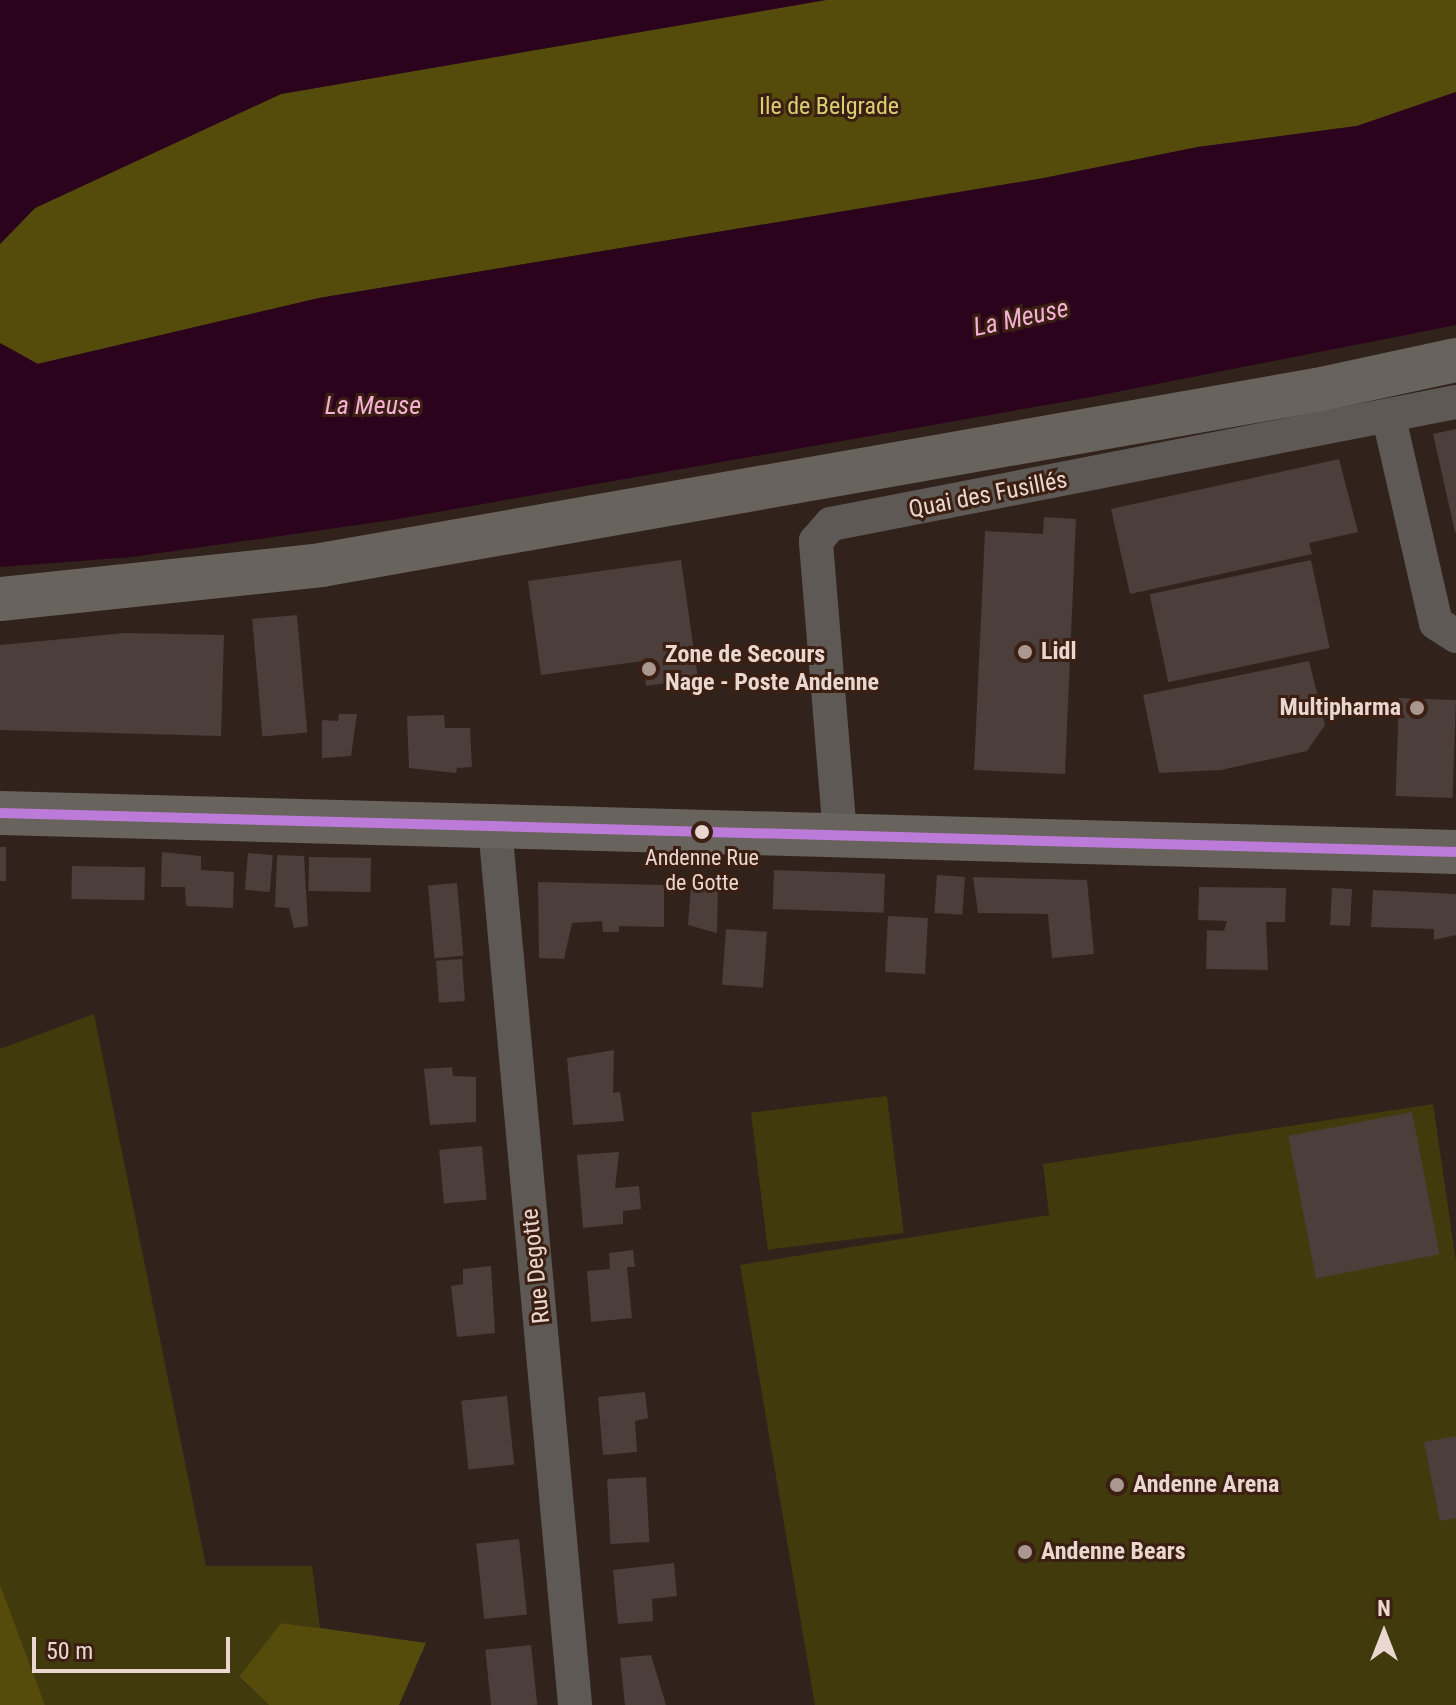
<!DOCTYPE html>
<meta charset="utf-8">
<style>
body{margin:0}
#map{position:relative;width:1456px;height:1705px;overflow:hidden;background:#32221c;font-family:"Roboto Condensed",sans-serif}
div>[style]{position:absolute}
.green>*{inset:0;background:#413a0d;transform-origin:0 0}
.forest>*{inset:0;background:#554c0c}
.water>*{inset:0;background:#2c031c}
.building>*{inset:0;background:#4c3e3b;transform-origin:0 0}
.minor>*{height:34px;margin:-17px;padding:0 17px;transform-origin:17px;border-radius:17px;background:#5e5955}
.major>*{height:44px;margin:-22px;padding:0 22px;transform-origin:22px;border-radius:22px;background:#69635d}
.bus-1>*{height:10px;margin:-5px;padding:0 5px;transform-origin:5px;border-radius:5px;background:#bd7bd9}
.dots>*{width:22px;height:22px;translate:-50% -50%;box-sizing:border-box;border:4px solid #3b1f13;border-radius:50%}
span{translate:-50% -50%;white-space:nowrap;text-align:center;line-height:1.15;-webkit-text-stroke:6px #3b1f13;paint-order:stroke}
.bus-label{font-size:22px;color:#ead7cf}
.park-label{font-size:24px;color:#d9d071}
.street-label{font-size:24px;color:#ead7cf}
.poi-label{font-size:24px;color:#ead7cf;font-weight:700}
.left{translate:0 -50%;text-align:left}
.right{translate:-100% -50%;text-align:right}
.water-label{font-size:26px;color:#f5b0d6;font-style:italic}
.north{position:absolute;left:1344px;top:1593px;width:80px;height:80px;-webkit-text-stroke:6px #3b1f13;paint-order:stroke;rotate:0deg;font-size:22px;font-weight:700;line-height:32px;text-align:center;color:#ead7cf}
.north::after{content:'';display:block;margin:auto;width:28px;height:36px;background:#ead7cf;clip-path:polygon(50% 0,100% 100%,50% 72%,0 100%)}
.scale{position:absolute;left:32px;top:1637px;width:198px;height:36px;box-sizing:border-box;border:4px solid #ead7cf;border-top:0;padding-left:10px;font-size:24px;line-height:28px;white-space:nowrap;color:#ead7cf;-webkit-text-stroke:6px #3b1f13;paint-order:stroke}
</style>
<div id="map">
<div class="green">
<i style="clip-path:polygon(94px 1014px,206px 1566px,312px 1566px,320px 1628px,281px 1623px,239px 1678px,269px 1705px,45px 1705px,0 1584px,0 1049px)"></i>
<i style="left:887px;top:1096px;width:138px;height:137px;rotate:83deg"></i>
<i style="clip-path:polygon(1433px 1104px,1456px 1262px,1456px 1705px,815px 1705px,740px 1265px,1049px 1215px,1043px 1164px)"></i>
</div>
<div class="forest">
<i style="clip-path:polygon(826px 0,1456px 0,1456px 92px,1357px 126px,1198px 147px,1044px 178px,319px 298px,37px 364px,0 343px,0 244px,35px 208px,281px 94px)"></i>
<i style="clip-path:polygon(0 1584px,45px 1705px,0 1705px)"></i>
<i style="clip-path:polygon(281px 1623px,320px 1628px,426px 1643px,399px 1705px,269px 1705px,239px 1677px)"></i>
</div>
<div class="water">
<i style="clip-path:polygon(0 0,826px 0,281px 94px,35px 208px,0 244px)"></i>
<i style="clip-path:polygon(1456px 92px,1456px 325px,1086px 398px,392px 520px,132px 557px,0 567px,0 343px,38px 364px,319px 298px,1044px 178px,1198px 147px,1357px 126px)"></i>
</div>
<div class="building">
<i style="clip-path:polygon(1456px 429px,1456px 532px,1455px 532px,1433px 434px)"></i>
<i style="clip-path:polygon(1339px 459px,1358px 532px,1309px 543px,1312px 554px,1130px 594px,1111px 509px)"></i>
<i style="clip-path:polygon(1044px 517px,1076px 519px,1065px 774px,974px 770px,985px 531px,1043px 534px)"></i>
<i style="clip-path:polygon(681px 560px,698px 679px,646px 686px,643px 661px,541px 675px,528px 581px)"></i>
<i style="left:1311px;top:560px;width:90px;height:165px;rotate:78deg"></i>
<i style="left:297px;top:615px;width:118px;height:45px;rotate:85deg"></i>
<i style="clip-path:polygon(125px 633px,224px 635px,221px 736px,0 730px,0 645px)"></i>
<i style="clip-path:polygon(1309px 661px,1325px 725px,1307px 751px,1221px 770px,1159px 773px,1143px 695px)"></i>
<i style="left:1399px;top:698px;width:57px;height:98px;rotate:2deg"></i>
<i style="clip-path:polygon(339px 714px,357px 714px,351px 756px,322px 758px,322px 720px,338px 721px)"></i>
<i style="clip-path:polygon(444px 715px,445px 728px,470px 728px,472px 767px,457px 768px,456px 773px,409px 768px,407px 716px)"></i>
<i style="left:0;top:847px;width:6px;height:34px"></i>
<i style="clip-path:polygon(162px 852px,201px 856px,201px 870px,234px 872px,233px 908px,186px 906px,185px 887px,161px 887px)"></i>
<i style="left:248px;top:853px;width:25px;height:37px;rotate:5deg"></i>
<i style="clip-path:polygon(277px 855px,304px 856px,308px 926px,294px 928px,289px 908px,275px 907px)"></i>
<i style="left:309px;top:857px;width:62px;height:34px;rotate:1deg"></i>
<i style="left:72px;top:866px;width:73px;height:33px;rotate:1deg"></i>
<i style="left:774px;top:870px;width:111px;height:39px;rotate:2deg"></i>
<i style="left:937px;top:875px;width:28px;height:38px;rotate:4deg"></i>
<i style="clip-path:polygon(973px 877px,1087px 880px,1094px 954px,1052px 958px,1048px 914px,978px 913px)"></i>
<i style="clip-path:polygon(538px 882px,664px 885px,664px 927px,619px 926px,619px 932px,603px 932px,602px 921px,572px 923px,564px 959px,539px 958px)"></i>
<i style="left:457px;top:883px;width:73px;height:29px;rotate:85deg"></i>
<i style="clip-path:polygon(691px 886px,718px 887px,717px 933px,688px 925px)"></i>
<i style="clip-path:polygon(1199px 887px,1286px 888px,1285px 922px,1266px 922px,1268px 970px,1206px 969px,1207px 930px,1224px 931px,1227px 921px,1198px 920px)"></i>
<i style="left:1332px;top:888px;width:20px;height:37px;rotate:3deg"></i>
<i style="clip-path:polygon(1373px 890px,1456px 894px,1456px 935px,1434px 940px,1434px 929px,1371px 927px)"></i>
<i style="left:888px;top:916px;width:40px;height:56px;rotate:3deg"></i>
<i style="left:726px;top:929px;width:41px;height:56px;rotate:4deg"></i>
<i style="left:462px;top:959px;width:42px;height:26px;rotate:86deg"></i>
<i style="clip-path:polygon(614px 1050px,613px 1093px,620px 1092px,624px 1121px,573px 1125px,567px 1058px)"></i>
<i style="clip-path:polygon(452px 1067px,453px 1076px,476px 1077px,476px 1122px,430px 1125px,424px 1069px)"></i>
<i style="left:1412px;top:1112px;width:145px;height:126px;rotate:79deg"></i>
<i style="left:482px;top:1146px;width:54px;height:43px;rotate:85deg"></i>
<i style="clip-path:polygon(619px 1152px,615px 1188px,639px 1186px,641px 1209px,623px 1211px,623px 1224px,583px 1228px,577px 1155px)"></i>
<i style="clip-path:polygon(633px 1250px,635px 1267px,627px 1267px,632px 1318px,591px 1322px,587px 1271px,610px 1269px,609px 1253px)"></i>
<i style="clip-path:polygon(491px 1266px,495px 1333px,457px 1337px,451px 1286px,463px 1284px,463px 1269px)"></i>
<i style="clip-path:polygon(645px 1392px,648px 1418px,635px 1421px,637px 1452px,603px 1455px,598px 1397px)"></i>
<i style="left:507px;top:1396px;width:69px;height:46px;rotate:84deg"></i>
<i style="clip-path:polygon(1456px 1436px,1456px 1518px,1440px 1521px,1424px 1442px)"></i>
<i style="left:646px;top:1477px;width:65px;height:39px;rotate:87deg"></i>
<i style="left:519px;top:1539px;width:76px;height:43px;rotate:84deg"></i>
<i style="clip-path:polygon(674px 1563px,677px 1596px,652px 1599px,653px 1621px,618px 1624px,613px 1570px)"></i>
<i style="left:531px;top:1645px;width:60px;height:46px;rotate:84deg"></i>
<i style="clip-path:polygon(651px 1655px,666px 1705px,625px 1705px,620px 1658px)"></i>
</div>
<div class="minor">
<i style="left:1389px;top:418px;width:210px;rotate:77.1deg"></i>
<i style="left:1436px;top:623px;width:24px;rotate:33deg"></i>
<i style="left:495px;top:827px;width:882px;rotate:84.79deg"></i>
<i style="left:840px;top:835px;width:295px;rotate:-94.7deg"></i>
<i style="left:816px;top:541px;width:23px;rotate:-49deg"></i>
<i style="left:831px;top:524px;width:637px;rotate:-11.05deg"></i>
</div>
<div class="major">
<i style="left:0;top:599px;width:323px;rotate:-6deg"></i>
<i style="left:321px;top:565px;width:1011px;rotate:-9.97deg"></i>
<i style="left:1317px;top:390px;width:142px;rotate:-12.2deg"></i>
<i style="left:0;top:813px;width:1457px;rotate:1.53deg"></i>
</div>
<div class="bus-1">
<i style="left:0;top:813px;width:1457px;rotate:1.53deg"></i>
</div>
<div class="dots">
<i style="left:1025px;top:652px;background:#aa9890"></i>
<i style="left:649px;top:669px;background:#aa9890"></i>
<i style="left:1417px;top:708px;background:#aa9890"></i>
<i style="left:702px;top:832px;background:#ead7cf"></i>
<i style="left:1117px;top:1485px;background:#aa9890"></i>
<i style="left:1025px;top:1552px;background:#aa9890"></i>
</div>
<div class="bus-label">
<span style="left:702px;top:870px">Andenne Rue<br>de Gotte</span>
</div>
<div class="park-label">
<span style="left:829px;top:107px">Ile de Belgrade</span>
</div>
<div class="street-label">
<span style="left:988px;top:495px;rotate:-11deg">Quai des Fusillés</span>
<span style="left:536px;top:1266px;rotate:-96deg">Rue Degotte</span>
</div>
<div class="poi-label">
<span class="left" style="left:1041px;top:652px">Lidl</span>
<span class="left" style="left:665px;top:669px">Zone de Secours<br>Nage - Poste Andenne</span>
<span class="right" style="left:1401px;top:708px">Multipharma</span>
<span class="left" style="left:1133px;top:1485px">Andenne Arena</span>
<span class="left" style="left:1041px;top:1552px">Andenne Bears</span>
</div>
<div class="water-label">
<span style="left:1021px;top:318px;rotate:-12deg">La Meuse</span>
<span style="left:373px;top:406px">La Meuse</span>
</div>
<div class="north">N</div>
<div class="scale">50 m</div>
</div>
